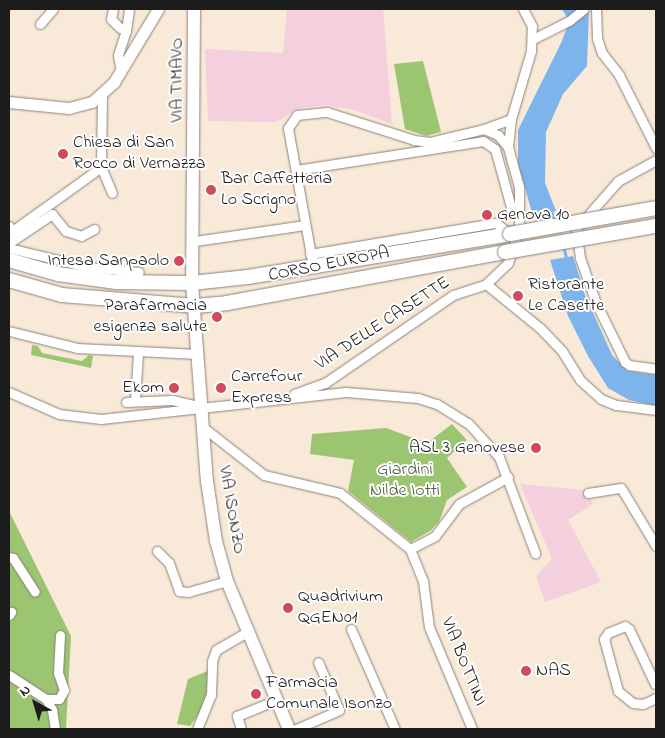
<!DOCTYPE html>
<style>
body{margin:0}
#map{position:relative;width:665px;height:738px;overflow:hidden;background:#f9e9d8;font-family:"Indie Flower",sans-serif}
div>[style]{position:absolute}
.built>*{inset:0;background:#f4cfde}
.green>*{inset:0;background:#9cc572}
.water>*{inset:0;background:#7db4ec}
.stream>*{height:3px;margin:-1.5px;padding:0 1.5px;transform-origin:1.5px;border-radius:1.5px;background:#7db4ec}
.roads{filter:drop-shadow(0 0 1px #8a827a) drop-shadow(0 0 1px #8a827a)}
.minor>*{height:9px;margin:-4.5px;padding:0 4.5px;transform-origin:4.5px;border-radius:4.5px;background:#fff}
.tertiary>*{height:11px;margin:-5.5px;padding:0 5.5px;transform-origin:5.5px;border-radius:5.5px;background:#fff}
.secondary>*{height:12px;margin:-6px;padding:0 6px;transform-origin:6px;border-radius:6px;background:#fff}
.primary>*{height:14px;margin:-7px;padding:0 7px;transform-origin:7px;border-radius:7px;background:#fff}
.bridges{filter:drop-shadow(0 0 1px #8a827a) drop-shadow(0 0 1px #8a827a)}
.primary-bridge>*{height:14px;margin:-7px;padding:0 7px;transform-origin:7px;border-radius:7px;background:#fff}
.dots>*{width:14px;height:14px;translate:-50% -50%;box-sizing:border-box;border:2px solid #fff;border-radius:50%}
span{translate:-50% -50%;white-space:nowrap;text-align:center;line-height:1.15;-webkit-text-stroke:4px #fff;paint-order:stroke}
.street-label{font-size:18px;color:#1c1c1c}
.poi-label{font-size:18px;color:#1c1c1c}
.left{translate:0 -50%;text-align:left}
.right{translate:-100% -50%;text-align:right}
.park-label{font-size:18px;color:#4f603e}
.frame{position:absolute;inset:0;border:10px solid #1c1c1c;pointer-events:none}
.north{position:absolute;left:10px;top:678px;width:50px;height:50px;-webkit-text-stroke:4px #fff;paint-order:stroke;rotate:321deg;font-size:14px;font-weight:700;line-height:20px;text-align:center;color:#1c1c1c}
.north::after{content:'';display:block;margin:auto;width:18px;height:22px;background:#1c1c1c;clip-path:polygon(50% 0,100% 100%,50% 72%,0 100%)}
</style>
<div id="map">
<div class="built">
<i style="clip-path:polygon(287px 9px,383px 9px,392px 124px,351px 109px,326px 105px,301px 108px,276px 122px,208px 121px,205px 49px,283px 53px)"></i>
<i style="clip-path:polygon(520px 484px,584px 490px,588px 493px,593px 504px,568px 520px,601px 582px,545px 602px,536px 576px,552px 559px)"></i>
</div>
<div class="green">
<i style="clip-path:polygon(423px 61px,441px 132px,426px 136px,405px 129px,394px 64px)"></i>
<i style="clip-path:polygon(32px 345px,38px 346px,42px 353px,82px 361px,89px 355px,93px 356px,91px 368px,31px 355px)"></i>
<i style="clip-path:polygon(452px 424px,467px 440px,447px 458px,467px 487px,447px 500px,439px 522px,430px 531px,411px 542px,348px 491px,354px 460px,310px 454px,312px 434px,386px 428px,427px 443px)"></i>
<i style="clip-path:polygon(9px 511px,71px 636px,66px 729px,9px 729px)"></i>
<i style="clip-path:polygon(210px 670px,208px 690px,199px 714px,190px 726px,177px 724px,188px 679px)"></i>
</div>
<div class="water">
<i style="clip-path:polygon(562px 9px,589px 9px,587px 66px,563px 94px,546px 132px,545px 183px,556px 211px,533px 216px,518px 164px,518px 130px,562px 41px,569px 21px)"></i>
<i style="clip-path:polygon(573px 256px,585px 295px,612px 355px,628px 371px,656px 375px,656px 406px,629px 400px,608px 388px,588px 356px,568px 316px,550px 260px)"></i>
</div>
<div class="stream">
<i style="left:551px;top:210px;width:14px;rotate:73deg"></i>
<i style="left:563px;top:246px;width:16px;rotate:75deg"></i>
</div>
<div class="roads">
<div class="minor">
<i style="left:113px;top:9px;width:10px;rotate:101deg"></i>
<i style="left:111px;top:19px;width:13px;rotate:45deg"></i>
<i style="left:596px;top:9px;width:29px;rotate:88deg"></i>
<i style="left:597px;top:38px;width:16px;rotate:72deg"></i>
<i style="left:602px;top:53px;width:28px;rotate:52deg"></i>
<i style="left:619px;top:75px;width:82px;rotate:63.1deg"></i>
<i style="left:40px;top:24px;width:20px;rotate:-49deg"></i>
<i style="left:533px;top:39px;width:40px;rotate:-26.6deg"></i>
<i style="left:569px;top:21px;width:19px;rotate:-39deg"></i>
<i style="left:121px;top:72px;width:17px;rotate:-100deg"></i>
<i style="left:118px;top:55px;width:25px;rotate:-72deg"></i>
<i style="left:126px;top:31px;width:22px;rotate:-82deg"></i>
<i style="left:102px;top:94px;width:73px;rotate:90.8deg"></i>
<i style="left:101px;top:167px;width:28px;rotate:67deg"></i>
<i style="left:484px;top:129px;width:29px;rotate:-20deg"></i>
<i style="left:656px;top:160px;width:43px;rotate:151.1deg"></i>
<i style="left:618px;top:181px;width:64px;rotate:131.2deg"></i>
<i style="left:576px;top:229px;width:29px;rotate:82deg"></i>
<i style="left:580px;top:258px;width:48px;rotate:70.4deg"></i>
<i style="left:596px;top:303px;width:66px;rotate:63.8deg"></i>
<i style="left:625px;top:362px;width:5px;rotate:37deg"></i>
<i style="left:629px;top:365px;width:27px;rotate:8deg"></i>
<i style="left:296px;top:170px;width:189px;rotate:-8.8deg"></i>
<i style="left:483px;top:141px;width:14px;rotate:34deg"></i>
<i style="left:495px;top:149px;width:60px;rotate:74.6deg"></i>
<i style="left:511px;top:207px;width:13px;rotate:51deg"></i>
<i style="left:9px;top:226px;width:6px;rotate:72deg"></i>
<i style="left:11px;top:232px;width:111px;rotate:-35.8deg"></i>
<i style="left:195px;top:241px;width:111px;rotate:-8.3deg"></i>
<i style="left:9px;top:243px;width:52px;rotate:-34deg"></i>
<i style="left:52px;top:214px;width:22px;rotate:51deg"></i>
<i style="left:66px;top:231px;width:16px;rotate:18deg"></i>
<i style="left:81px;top:236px;width:15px;rotate:-28deg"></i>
<i style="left:9px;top:248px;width:80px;rotate:13.7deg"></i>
<i style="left:87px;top:267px;width:52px;rotate:5.5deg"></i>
<i style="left:310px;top:254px;width:189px;rotate:-9.5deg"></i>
<i style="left:496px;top:223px;width:18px;rotate:38deg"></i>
<i style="left:313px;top:266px;width:140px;rotate:-100.3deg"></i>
<i style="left:288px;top:128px;width:16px;rotate:-55deg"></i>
<i style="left:297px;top:115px;width:30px;rotate:-6deg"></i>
<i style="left:327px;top:112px;width:91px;rotate:17.8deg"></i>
<i style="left:414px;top:140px;width:16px;rotate:7deg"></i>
<i style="left:430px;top:142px;width:56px;rotate:-13.5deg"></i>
<i style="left:484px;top:129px;width:15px;rotate:23deg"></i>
<i style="left:498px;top:135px;width:16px;rotate:50deg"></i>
<i style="left:486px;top:284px;width:30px;rotate:-44deg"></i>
<i style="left:508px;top:263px;width:35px;rotate:-72deg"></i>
<i style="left:519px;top:230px;width:43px;rotate:-90deg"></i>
<i style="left:519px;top:187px;width:41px;rotate:-105.4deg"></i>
<i style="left:508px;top:147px;width:28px;rotate:-84deg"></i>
<i style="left:511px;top:119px;width:71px;rotate:-73.6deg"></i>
<i style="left:531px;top:51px;width:25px;rotate:-88deg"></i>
<i style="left:532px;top:26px;width:19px;rotate:-118deg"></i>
<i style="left:9px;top:331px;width:70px;rotate:14deg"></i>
<i style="left:77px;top:348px;width:121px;rotate:2.8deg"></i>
<i style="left:9px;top:392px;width:55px;rotate:23.7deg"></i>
<i style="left:59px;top:414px;width:42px;rotate:6.8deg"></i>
<i style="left:101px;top:419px;width:246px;rotate:-6.3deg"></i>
<i style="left:346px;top:392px;width:72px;rotate:4.8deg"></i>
<i style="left:418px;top:398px;width:20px;rotate:18deg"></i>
<i style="left:437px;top:404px;width:36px;rotate:32deg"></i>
<i style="left:468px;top:423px;width:46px;rotate:47.6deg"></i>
<i style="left:499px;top:457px;width:103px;rotate:69.4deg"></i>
<i style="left:294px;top:394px;width:33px;rotate:-20deg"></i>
<i style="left:325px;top:383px;width:155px;rotate:-34.5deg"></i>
<i style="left:453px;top:295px;width:35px;rotate:-18deg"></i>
<i style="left:486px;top:284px;width:70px;rotate:39.2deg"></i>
<i style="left:540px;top:328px;width:32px;rotate:46deg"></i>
<i style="left:562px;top:351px;width:34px;rotate:58deg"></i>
<i style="left:580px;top:380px;width:28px;rotate:42deg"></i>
<i style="left:601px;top:399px;width:16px;rotate:22deg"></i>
<i style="left:616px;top:405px;width:40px;rotate:7.1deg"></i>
<i style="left:135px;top:400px;width:47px;rotate:-86.3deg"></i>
<i style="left:126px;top:402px;width:46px;rotate:-2.5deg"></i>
<i style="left:172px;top:400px;width:32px;rotate:13deg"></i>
<i style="left:204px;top:428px;width:76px;rotate:38.1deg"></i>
<i style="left:264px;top:475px;width:78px;rotate:13.3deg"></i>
<i style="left:340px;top:493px;width:90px;rotate:38.7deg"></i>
<i style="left:410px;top:549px;width:35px;rotate:68deg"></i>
<i style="left:423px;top:581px;width:46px;rotate:82.6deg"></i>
<i style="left:429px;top:627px;width:111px;rotate:67.1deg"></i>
<i style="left:588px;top:493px;width:33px;rotate:-9deg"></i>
<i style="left:621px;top:488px;width:68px;rotate:58.9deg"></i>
<i style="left:410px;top:549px;width:28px;rotate:-27deg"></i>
<i style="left:435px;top:536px;width:40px;rotate:-53deg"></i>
<i style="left:459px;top:504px;width:56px;rotate:-28.9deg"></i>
<i style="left:157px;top:551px;width:17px;rotate:45deg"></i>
<i style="left:169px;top:563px;width:30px;rotate:70deg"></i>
<i style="left:179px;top:591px;width:9px;rotate:6deg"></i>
<i style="left:188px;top:592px;width:41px;rotate:-15.8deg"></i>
<i style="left:9px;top:557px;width:4px;rotate:14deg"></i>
<i style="left:13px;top:558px;width:40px;rotate:57.1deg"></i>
<i style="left:9px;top:615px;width:4px;rotate:-56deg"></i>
<i style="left:351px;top:629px;width:109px;rotate:66.3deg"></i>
<i style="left:9px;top:675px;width:44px;rotate:33deg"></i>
<i style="left:46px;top:699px;width:13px;rotate:61deg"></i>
<i style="left:52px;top:710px;width:19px;rotate:81deg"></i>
<i style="left:655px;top:684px;width:61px;rotate:-115.3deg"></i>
<i style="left:629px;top:629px;width:5px;rotate:-143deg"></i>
<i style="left:625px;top:626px;width:18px;rotate:158deg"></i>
<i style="left:608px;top:633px;width:7px;rotate:124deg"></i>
<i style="left:604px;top:639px;width:54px;rotate:74.9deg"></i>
<i style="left:618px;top:691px;width:19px;rotate:39deg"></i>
<i style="left:633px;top:703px;width:10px;rotate:6deg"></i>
<i style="left:643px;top:704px;width:14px;rotate:-25deg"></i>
<i style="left:46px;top:699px;width:13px"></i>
<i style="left:59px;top:699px;width:10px;rotate:-61deg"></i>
<i style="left:64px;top:690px;width:18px;rotate:-109deg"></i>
<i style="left:58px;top:673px;width:38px;rotate:-87deg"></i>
<i style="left:197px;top:729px;width:37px;rotate:-68deg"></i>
<i style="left:211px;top:695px;width:34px;rotate:-88deg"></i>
<i style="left:212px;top:661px;width:12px;rotate:-70deg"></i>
<i style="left:216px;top:650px;width:36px;rotate:-30deg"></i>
<i style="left:241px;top:729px;width:14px;rotate:-107deg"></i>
<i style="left:237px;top:716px;width:42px;rotate:-22.3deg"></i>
<i style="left:296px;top:729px;width:47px;rotate:-23.8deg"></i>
<i style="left:339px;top:710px;width:52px;rotate:-113.6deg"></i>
</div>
<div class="tertiary">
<i style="left:9px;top:102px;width:60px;rotate:5.7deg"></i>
<i style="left:69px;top:108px;width:24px;rotate:-15deg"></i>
<i style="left:92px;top:102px;width:30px;rotate:-42deg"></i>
<i style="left:114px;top:82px;width:85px;rotate:-58.9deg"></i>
</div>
<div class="secondary">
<i style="left:194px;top:9px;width:274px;rotate:90.4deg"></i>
<i style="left:192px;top:283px;width:199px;rotate:85.7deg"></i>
<i style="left:207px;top:481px;width:61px;rotate:81.5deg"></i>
<i style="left:216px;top:541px;width:41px;rotate:74.6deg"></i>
<i style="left:227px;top:581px;width:160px;rotate:67.3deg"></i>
</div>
<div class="primary">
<i style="left:9px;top:260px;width:51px;rotate:15.9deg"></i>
<i style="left:58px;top:274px;width:59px;rotate:7.9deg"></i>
<i style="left:116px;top:282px;width:76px;rotate:0.8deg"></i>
<i style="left:192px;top:283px;width:56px;rotate:-6.1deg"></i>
<i style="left:248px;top:277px;width:266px;rotate:-9.3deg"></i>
<i style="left:9px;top:280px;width:55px;rotate:15.8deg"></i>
<i style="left:62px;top:295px;width:133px;rotate:4.7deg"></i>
<i style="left:195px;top:306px;width:32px;rotate:-5deg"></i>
<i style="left:227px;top:303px;width:283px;rotate:-10.4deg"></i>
</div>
</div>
<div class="bridges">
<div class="primary-bridge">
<i style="left:510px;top:234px;width:148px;rotate:-10.1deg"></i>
<i style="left:505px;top:252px;width:153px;rotate:-9.8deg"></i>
</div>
</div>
<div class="dots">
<i style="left:63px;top:154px;background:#d1495b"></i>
<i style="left:211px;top:190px;background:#d1495b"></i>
<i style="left:487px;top:215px;background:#d1495b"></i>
<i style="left:179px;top:261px;background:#d1495b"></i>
<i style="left:518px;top:296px;background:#d1495b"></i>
<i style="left:217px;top:317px;background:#d1495b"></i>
<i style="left:174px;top:388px;background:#d1495b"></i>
<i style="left:221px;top:388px;background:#d1495b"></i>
<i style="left:536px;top:448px;background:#d1495b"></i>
<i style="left:288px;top:608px;background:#d1495b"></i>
<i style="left:526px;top:671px;background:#d1495b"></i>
<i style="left:256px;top:694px;background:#d1495b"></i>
</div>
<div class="street-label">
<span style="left:178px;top:80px;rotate:-90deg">VIA TIMAVO</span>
<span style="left:329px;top:265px;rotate:-11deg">CORSO EUROPA</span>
<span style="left:383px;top:324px;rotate:-33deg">VIA DELLE CASETTE</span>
<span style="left:231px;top:510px;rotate:80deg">VIA ISONZO</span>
<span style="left:463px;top:662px;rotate:68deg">VIA BOTTINI</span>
</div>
<div class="poi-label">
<span class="left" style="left:73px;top:154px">Chiesa di San<br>Rocco di Vernazza</span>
<span class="left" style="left:221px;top:190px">Bar Caffetteria<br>Lo Scrigno</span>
<span class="left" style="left:497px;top:215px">Genova 10</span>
<span class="right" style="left:169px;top:261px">Intesa Sanpaolo</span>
<span class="left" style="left:528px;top:296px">Ristorante<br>Le Casette</span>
<span class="right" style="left:207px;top:317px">Parafarmacia<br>esigenza salute</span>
<span class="left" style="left:231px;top:388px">Carrefour<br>Express</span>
<span class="right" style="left:164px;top:388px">Ekom</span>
<span class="right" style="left:525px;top:448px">ASL 3 Genovese</span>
<span class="left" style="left:298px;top:608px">Quadrivium<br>QGEN01</span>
<span class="left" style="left:536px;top:671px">NAS</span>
<span class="left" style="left:266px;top:694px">Farmacia<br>Comunale Isonzo</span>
</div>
<div class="park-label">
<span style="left:405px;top:481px">Giardini<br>Nilde Iotti</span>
</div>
<div class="frame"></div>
<div class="north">N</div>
</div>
